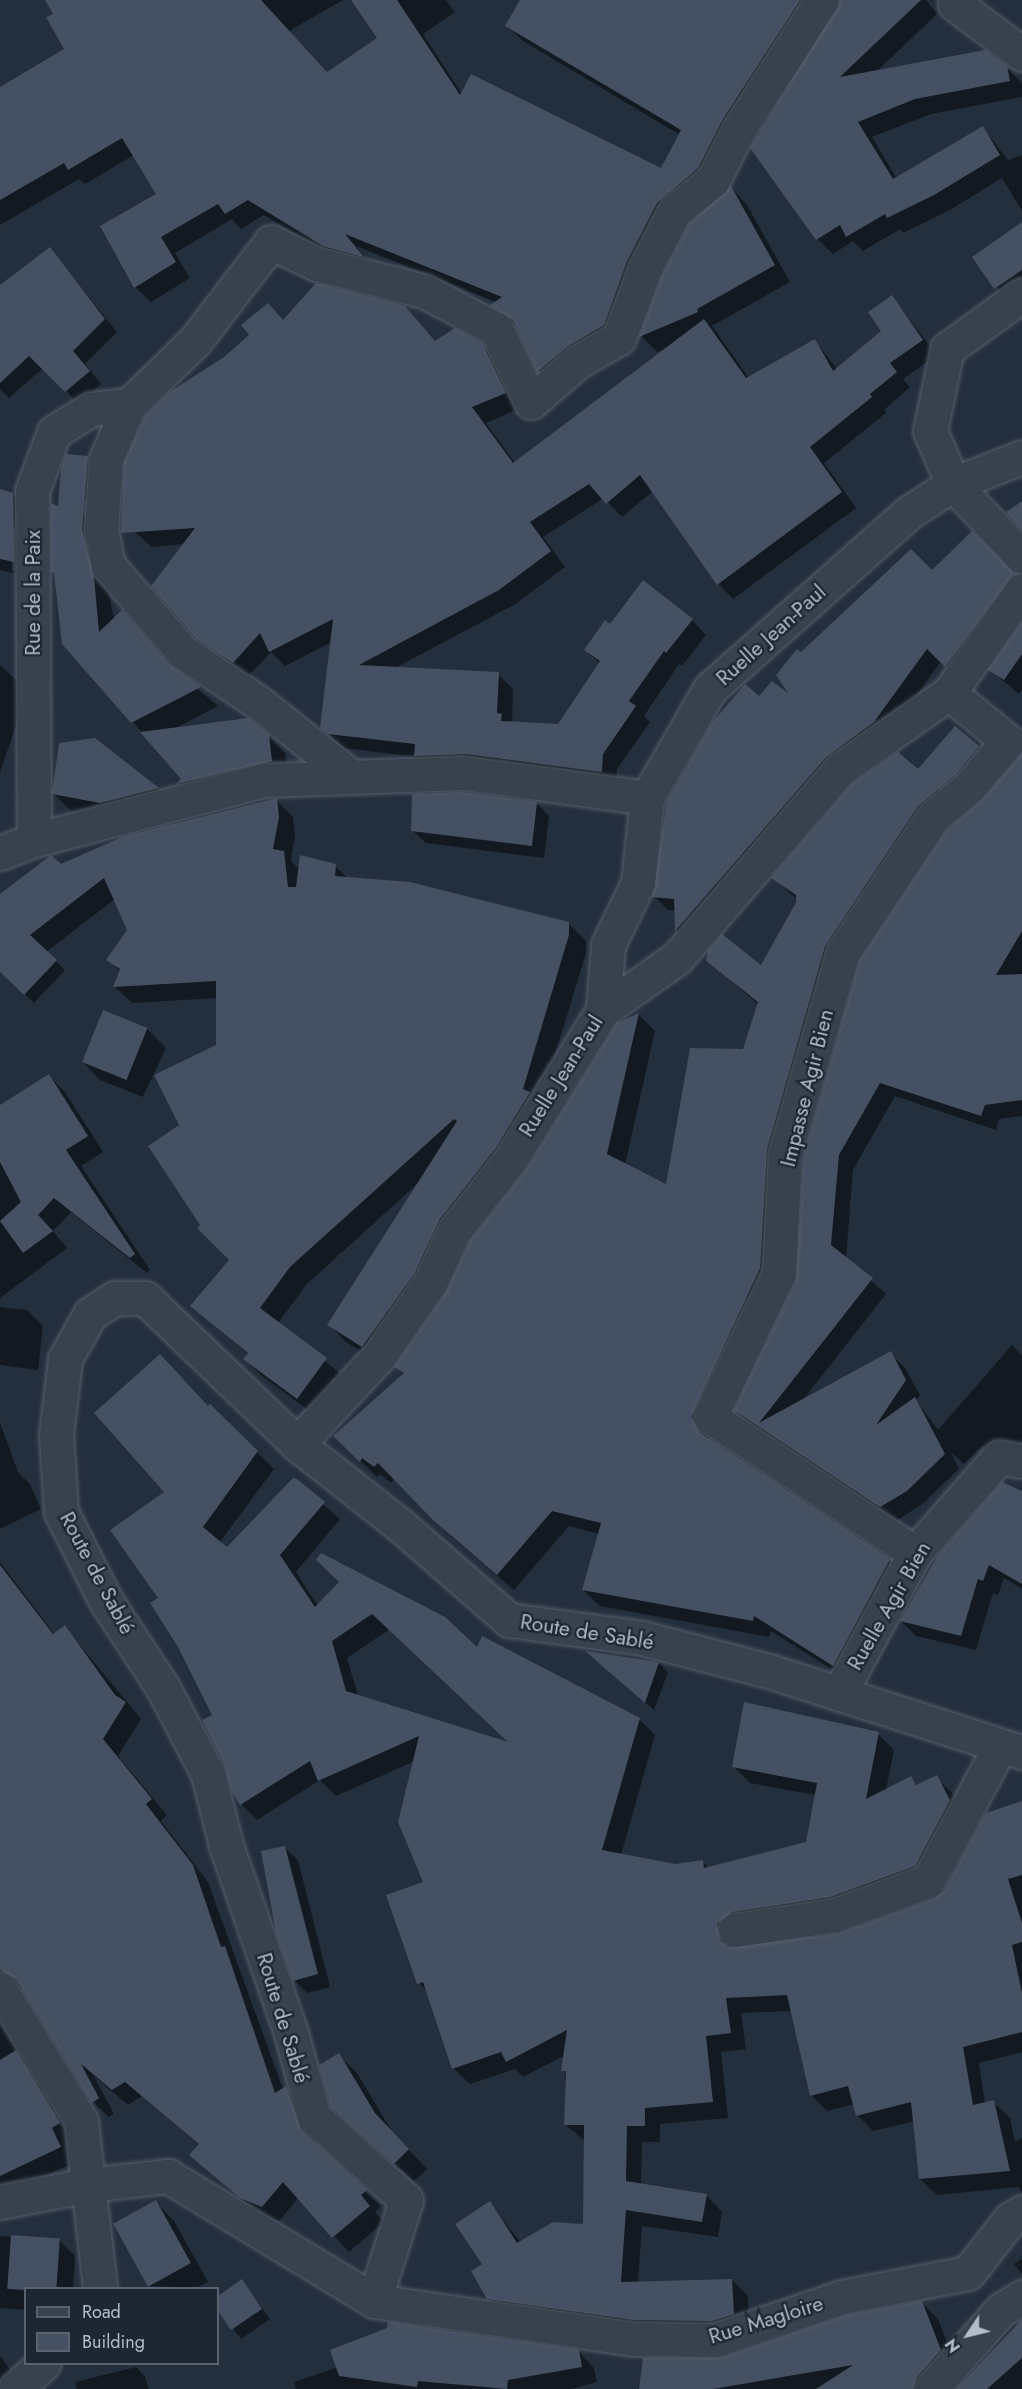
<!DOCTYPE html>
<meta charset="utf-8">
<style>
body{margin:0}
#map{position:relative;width:1022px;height:2389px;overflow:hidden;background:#242f3e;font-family:Jost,sans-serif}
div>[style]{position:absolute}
.shadow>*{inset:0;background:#0007}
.building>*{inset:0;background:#455162;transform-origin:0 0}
.roads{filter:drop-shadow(0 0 2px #565f6c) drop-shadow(0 0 2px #565f6c)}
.street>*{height:33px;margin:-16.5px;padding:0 16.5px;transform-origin:16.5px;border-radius:16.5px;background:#38414e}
span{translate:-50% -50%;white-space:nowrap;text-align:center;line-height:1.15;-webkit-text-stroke:4.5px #1d2633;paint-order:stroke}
.street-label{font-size:21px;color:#b4bcc9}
.legend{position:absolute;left:24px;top:2287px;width:195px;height:78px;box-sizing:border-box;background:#1d2633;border:2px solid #59626f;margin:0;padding:8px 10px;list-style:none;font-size:18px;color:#b4bcc9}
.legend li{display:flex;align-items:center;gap:12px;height:30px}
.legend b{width:30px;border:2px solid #59626f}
.north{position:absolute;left:938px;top:2305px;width:60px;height:60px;-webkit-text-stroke:4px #1d2633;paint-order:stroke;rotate:235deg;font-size:16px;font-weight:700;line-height:24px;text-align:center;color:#b4bcc9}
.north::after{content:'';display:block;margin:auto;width:21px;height:27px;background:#b4bcc9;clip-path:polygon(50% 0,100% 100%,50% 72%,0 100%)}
</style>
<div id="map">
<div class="shadow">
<i style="clip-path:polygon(47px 0,343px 0,289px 31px,328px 73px,379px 39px,352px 0,446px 0,455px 12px,423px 34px,462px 94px,661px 170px,680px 135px,523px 41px,507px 26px,522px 0,828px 0,672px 219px,619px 340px,554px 386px,539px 371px,517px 327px,493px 305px,496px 302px,356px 246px,376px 270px,340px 261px,264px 215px,241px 229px,232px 219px,175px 253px,190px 278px,151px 302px,135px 287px,158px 194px,134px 155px,85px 184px,79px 179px,0 225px,0 88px,67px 50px)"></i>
<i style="clip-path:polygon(842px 0,926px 0,937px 14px,877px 71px,1006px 67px,1022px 83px,1022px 97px,931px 114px,872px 137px,897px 179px,983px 128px,1008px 160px,1022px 155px,1022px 211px,1002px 178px,950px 210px,903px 233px,900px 229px,863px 251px,853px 241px,833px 254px,817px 239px)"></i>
<i style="clip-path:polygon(731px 188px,747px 205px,790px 282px,712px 326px,749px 378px,815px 341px,837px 369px,883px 331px,892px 297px,937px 355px,903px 379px,910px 387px,884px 410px,886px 413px,824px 463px,856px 508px,733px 599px,718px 584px,653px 491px,622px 517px,604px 498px,543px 537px,565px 567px,514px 605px,395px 668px,498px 674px,513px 689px,512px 723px,559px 725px,600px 664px,586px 650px,610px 626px,692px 620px,706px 635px,682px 666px,679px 664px,644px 716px,650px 722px,617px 769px,616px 786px,430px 770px,417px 757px,344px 748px,322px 727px,332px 642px,285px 666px,271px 652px,248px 676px,197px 637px,185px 544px,152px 547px,122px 521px,284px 321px,404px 307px,436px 342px,481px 344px,496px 359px,520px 408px,486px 423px,515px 463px,664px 349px,657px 352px,641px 336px,664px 276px)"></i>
<i style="clip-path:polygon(1022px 224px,1022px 297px,1010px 303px,974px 257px)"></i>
<i style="clip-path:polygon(50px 249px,117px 332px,85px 364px,101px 384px,79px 404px,43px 368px,9px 398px,0 389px,0 377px)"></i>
<i style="clip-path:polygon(87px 457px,106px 476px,103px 512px,80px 496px)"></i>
<i style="clip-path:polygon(evenodd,12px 494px,29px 510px,29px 577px,0 570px,0 510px,12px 494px,15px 526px,15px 570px,12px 570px,12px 529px,15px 526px)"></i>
<i style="clip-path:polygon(83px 514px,101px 533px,101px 553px,114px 619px,122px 612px,175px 670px,218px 706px,174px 729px,268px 736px,285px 753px,288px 778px,195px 800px,178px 784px,183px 779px,64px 644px)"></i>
<i style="clip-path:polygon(972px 533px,1022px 584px,959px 680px,941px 661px,888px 736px,690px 944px,677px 931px,676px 911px,668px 910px,654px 896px,760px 698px,793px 699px,801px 654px,932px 572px)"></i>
<i style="clip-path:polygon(1022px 623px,1022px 690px,1019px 694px,990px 670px)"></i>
<i style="clip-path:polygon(0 665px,28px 691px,0 772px)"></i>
<i style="clip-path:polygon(95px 740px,158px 789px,173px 804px,117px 819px,70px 810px,54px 794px)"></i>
<i style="clip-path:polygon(1022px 753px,1022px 1116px,999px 1119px,996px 1130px,895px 1096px,853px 1170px,846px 1258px,886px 1294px,802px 1401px,890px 1353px,905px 1368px,920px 1395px,916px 1400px,938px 1430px,1012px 1345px,1022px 1356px,1022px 1442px,996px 1458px,983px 1445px,964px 1464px,951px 1452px,959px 1469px,921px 1505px,896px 1521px,750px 1425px,736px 1410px,798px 1281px,916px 879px)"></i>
<i style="clip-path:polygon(934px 784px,950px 801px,841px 963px,783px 1166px,776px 1285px,707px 1435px,711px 1442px,889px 1560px,906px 1577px,850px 1681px,771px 1631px,769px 1637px,600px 1606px,583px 1590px,599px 1534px,569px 1526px,514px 1590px,451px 1536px,395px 1478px,391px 1483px,380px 1474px,377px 1477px,335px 1436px,404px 1374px,396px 1367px,527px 1171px,618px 1024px,639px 1015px,655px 1031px,625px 1165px,667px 1186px,744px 1051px,759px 1005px,708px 961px,761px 967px,797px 899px,773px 878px)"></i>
<i style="clip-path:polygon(268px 800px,276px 800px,293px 817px,295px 835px,291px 861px,299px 869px,335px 866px,349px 879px,569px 924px,586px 941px,586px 953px,540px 1104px,380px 1363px,346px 1342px,329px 1325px,417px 1184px,307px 1284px,278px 1323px,343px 1376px,315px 1415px,262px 1376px,245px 1359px,248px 1354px,192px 1306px,231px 1260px,202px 1225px,181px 1126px,218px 1046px,218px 998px,132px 1003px,115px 987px,120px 971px,108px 959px,128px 930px,115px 899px,46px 952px,65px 970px,34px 1003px,11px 981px,0 929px,0 896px,61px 865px,122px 838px)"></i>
<i style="clip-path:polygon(536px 803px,549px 816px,544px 858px,426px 843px,413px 831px)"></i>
<i style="clip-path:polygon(147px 1029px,166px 1048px,143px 1097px,100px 1080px,82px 1061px)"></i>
<i style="clip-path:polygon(49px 1076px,65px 1092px,103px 1152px,81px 1166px,150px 1270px,147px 1273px,71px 1212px,53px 1231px,67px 1248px,0 1298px,0 1107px)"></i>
<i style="clip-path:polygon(0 1307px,27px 1310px,43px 1326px,38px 1370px,0 1365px)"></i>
<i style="clip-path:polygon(evenodd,210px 1406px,274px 1469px,220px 1542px,227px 1549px,296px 1481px,340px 1519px,296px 1572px,318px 1606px,341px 1583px,477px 1649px,639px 1719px,655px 1735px,621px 1855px,675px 1865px,702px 1862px,709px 1868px,807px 1844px,816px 1795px,750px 1783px,734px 1767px,878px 1734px,894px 1750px,886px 1790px,910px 1778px,918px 1786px,936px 1777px,952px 1793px,965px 1817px,931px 1882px,740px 1931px,732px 1949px,838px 1935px,935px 1900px,1022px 1802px,1022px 2052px,979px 2063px,985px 2103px,993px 2102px,1010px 2118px,1015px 2142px,1022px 2138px,1022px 2193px,1019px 2187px,937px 2195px,920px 2179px,915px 2121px,873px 2131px,857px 2115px,854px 2104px,827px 2111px,811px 2095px,792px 2011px,741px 2013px,746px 2049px,721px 2052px,728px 2118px,660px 2124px,660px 2142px,642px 2142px,641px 2185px,706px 2195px,722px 2212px,718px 2237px,642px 2226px,638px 2283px,732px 2280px,748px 2296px,749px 2330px,505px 2314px,489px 2298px,484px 2265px,490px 2203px,521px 2243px,585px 2226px,585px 2141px,566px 2125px,565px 2055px,523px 2077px,515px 2069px,470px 2084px,453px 2068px,428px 1992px,419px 1983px,425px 1883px,415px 1761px,336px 1796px,320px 1780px,257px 1820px,241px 1804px,204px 1721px,214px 1716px,160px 1599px,166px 1492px,210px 1406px,390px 1629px,512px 1745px,358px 1696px,347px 1658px,390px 1629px)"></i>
<i style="clip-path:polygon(0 1423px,18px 1472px,30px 1484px,41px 1509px,0 1529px)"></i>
<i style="clip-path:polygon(1022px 1492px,1022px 1589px,1004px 1578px,998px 1595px,993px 1593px,976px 1650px,916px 1636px,901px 1621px)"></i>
<i style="clip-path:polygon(0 1562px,55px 1635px,65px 1627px,141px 1719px,118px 1756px,167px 1815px,161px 1821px,208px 1882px,283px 2089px,301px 2103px,316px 2146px,381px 2206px,375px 2212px,384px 2222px,349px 2252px,299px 2197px,279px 2221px,257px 2213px,191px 2155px,200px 2145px,142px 2096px,128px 2105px,93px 2075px,114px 2114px,109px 2117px,93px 2102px,24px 1990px,15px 1985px,0 1995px)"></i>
<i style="clip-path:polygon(589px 1653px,659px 1663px,668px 1672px,654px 1710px)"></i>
<i style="clip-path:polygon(284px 1847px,298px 1860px,330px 1987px,307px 1993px,294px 1980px)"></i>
<i style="clip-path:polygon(0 2017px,75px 2139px,76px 2162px,0 2196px)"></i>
<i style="clip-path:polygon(338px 2055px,357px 2073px,393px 2133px,427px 2169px,414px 2181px,351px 2125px)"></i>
<i style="clip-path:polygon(156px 2202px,174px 2221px,208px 2282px,196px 2288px,149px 2286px)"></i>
<i style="clip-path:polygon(0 2236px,59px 2240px,75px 2256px,73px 2288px,26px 2288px,26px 2310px,0 2308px)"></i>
<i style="clip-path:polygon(1022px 2258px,1022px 2274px,1014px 2264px)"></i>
<i style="clip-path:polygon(242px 2281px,270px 2319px,241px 2339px,218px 2308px,218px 2298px)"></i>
<i style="clip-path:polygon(921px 2302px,938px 2319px,956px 2366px,936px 2389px,640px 2389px,721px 2359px)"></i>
<i style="clip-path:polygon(1022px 2320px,1022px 2389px,956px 2389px,1014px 2326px)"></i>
<i style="clip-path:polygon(578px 2351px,594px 2368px,597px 2382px,572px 2389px,296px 2389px,294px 2382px,338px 2367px)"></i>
<i style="clip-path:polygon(0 2356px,21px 2384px,0 2389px)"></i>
<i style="clip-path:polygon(136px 2367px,145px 2377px,149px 2389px,77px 2389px,75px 2382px)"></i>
</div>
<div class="building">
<i style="clip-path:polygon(45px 0,261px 0,327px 72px,377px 38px,351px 0,397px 0,460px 95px,471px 74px,661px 168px,681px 130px,505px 26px,520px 0,800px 0,724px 117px,698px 168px,657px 203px,627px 261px,604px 325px,568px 346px,537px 372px,513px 320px,490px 305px,502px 297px,345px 234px,364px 257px,323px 246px,248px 200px,225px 214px,218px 204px,161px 237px,176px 262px,134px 288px,100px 226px,156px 194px,122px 138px,68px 170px,64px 163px,0 200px,0 87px,64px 49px,46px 17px,53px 14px)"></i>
<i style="clip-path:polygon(841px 0,921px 0,840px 77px,985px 50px,1007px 66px,1010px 81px,915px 99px,858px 122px,893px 179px,983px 126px,1000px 155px,934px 195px,887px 218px,885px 214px,846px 237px,840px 225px,816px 240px,750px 148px)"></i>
<i style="clip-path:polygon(731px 186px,775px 265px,697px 309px,698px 312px,639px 337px,662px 276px,689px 224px)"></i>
<i style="clip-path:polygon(1022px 222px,1022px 270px,994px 289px,972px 257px)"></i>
<i style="clip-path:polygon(50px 247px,105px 319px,73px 351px,90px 371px,65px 392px,29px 356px,0 383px,0 285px)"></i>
<i style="clip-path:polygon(316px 283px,405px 306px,435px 341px,455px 328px,482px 343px,506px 393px,472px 407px,513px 463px,704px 319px,746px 378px,815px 339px,833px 371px,881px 331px,868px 312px,892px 295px,923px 340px,890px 363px,897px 372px,870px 394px,872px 397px,810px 447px,842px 492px,717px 585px,640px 475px,606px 504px,589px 484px,530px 522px,551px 551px,499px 590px,359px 665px,499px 672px,497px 713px,502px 714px,501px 721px,558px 724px,600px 661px,584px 650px,605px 620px,610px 624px,643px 580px,693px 619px,666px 653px,664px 651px,629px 701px,636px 706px,603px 754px,602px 772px,466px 754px,414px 756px,415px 744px,328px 734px,320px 728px,333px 619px,269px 652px,260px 633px,233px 663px,196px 638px,151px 586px,195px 528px,121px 533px,124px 463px,145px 416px,168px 393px,224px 357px,249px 335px,241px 325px,268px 303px,283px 320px)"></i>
<i style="clip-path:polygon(66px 454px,88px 456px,82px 529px,94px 577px,99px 632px,122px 610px,169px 664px,201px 687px,131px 723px,62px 644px,54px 573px,51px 572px,51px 503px,58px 506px,61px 468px)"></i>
<i style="clip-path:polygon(0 489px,13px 493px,14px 562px,0 559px)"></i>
<i style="clip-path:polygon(1022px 501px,1022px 530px,1006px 512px)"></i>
<i style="clip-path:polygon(972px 531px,1014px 573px,945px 667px,927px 649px,874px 722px,826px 757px,675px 931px,674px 899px,652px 897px,667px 802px,712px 723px,745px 684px,759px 696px,772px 681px,788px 693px,776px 675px,797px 649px,801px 652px,911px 549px,932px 570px)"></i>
<i style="clip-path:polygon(1022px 622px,1022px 654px,1004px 680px,988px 670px)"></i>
<i style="clip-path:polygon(248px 718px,269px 735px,272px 761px,176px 784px,181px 779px,140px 732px)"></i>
<i style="clip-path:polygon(955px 726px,979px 746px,956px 774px,918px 806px,825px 946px,767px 1149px,760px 1268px,691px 1417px,700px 1433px,890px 1559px,833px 1666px,754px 1616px,753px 1621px,582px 1590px,601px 1523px,552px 1511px,497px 1575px,432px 1519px,378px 1463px,374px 1467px,362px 1458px,360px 1462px,333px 1436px,404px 1373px,394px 1367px,445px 1294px,470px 1241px,526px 1170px,617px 1023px,639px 1013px,607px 1154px,666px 1184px,690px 1048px,743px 1049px,758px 1002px,706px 961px,708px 951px,722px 934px,761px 965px,796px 902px,796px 895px,771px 878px,853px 783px,898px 752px,918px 769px)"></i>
<i style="clip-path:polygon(95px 738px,159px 788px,100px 803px,52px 794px,59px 743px)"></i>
<i style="clip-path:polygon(1022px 753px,1022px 931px,996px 975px,1022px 974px,1022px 1100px,985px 1105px,981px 1116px,880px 1083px,839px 1155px,831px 1245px,873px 1278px,759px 1423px,891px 1351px,906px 1380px,876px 1425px,915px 1397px,945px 1454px,907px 1491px,880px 1507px,734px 1410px,796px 1281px,804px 1157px,860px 960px,947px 830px,983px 799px)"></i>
<i style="clip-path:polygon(462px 792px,537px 802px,532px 846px,411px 831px,412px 794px)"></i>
<i style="clip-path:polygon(277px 798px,279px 817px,273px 849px,284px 851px,288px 887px,296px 887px,300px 855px,336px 864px,335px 876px,410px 882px,569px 922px,569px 935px,523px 1089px,530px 1092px,495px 1149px,439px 1220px,414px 1274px,364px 1344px,362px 1347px,327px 1325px,457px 1121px,454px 1119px,290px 1267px,260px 1308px,327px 1358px,297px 1399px,243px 1359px,248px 1353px,190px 1306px,229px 1260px,197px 1228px,200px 1225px,148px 1146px,179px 1125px,154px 1075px,216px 1045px,216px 981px,113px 987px,120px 969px,106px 960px,127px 930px,104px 878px,30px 935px,57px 960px,24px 995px,0 972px,0 894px,51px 855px,61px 864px,122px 837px)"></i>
<i style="left:103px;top:1010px;width:48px;height:56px;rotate:22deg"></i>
<i style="clip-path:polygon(49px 1074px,88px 1136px,66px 1150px,135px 1254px,130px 1258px,54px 1198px,38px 1215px,53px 1231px,23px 1253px,0 1221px,21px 1202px,0 1162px,0 1105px)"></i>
<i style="clip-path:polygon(evenodd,160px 1354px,208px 1406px,210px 1404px,258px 1451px,203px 1527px,227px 1547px,293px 1478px,297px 1479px,325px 1502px,280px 1555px,315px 1607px,339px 1582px,316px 1560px,321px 1553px,445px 1617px,477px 1647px,482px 1636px,640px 1718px,602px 1850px,675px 1864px,703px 1860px,704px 1868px,806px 1842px,817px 1783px,732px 1767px,744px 1702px,879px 1732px,866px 1799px,911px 1776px,916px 1785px,937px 1775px,950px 1800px,915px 1866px,830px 1897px,732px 1912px,717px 1924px,720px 1941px,728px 1947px,838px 1934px,934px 1899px,945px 1890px,986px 1813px,1022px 1801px,1022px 1875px,1008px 1879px,1022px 1923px,1022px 1942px,1012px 1945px,1022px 1993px,1022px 2032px,963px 2047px,973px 2105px,994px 2100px,1010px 2171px,919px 2179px,911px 2102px,856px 2116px,848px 2086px,810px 2096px,787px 1995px,726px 1998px,731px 2033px,706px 2036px,713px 2102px,645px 2108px,645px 2126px,627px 2126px,626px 2181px,707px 2194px,702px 2222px,626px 2210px,621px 2282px,732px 2279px,734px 2314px,712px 2321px,634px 2320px,487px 2299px,471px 2271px,482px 2264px,455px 2224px,490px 2201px,517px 2243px,553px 2222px,583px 2224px,584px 2125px,564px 2125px,566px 2071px,561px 2071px,567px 2030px,506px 2062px,501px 2052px,452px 2069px,423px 1982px,417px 1984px,386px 1895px,423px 1882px,398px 1822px,419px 1736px,318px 1781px,310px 1761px,240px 1805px,232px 1792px,224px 1764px,202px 1720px,212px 1715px,178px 1647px,150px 1603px,158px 1598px,110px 1530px,164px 1492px,94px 1413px,160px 1354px,372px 1614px,508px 1742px,346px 1691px,332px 1641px,372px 1614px)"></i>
<i style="clip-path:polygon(1002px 1482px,1022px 1491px,1022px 1584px,989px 1565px,983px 1581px,978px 1579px,961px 1636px,900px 1621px,937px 1557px)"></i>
<i style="clip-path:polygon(0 1565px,53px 1634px,65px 1625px,115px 1695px,126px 1702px,103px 1739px,152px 1799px,146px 1804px,193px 1865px,221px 1947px,225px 1946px,275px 2093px,286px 2086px,301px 2130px,367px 2190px,361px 2195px,370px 2206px,332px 2238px,283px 2182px,262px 2207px,240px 2198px,189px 2155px,199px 2144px,125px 2082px,112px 2090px,81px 2064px,99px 2098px,92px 2103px,16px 1979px,0 1970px)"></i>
<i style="clip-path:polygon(585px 1651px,659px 1662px,645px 1703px)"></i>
<i style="clip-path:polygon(285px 1846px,318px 1974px,293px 1981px,276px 1933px,261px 1851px)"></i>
<i style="clip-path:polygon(16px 2050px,60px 2123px,52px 2128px,61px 2147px,0 2176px,0 2060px)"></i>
<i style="clip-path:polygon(339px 2053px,375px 2113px,409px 2149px,394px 2164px,331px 2107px,319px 2065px)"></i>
<i style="left:156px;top:2200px;width:72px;height:49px;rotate:61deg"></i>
<i style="left:11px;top:2235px;width:49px;height:54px;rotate:4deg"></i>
<i style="clip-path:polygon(242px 2279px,262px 2309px,231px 2330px,218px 2311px,218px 2296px)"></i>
<i style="clip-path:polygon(922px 2301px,941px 2350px,917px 2377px,913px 2389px,816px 2389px,853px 2365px,713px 2389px,639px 2389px,643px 2358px,721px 2358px,847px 2315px)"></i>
<i style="clip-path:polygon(1022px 2319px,1022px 2358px,987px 2389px,956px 2389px)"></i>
<i style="clip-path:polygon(388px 2322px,579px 2350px,582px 2367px,508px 2380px,507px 2389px,418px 2381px,417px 2387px,339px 2376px,330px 2350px,387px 2328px)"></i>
</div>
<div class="roads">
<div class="street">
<i style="left:955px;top:0;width:4px;rotate:90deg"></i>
<i style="left:955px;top:4px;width:84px;rotate:36.7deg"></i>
<i style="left:1022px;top:295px;width:92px;rotate:144.2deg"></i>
<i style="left:947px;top:349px;width:84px;rotate:101.7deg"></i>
<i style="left:930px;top:431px;width:58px;rotate:66.5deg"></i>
<i style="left:953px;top:484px;width:100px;rotate:46.6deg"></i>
<i style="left:349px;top:775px;width:115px;rotate:-141.3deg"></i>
<i style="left:259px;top:703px;width:92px;rotate:-146.1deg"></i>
<i style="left:183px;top:652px;width:115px;rotate:-130.8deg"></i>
<i style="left:108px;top:565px;width:36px;rotate:-101deg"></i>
<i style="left:101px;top:530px;width:71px;rotate:-86deg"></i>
<i style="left:106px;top:459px;width:59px;rotate:-66.9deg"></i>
<i style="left:129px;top:405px;width:92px;rotate:-44.1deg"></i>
<i style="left:195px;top:341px;width:125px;rotate:-52.5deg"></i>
<i style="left:271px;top:242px;width:51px;rotate:25.6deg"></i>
<i style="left:317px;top:264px;width:110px;rotate:14.2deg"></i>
<i style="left:424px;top:291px;width:81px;rotate:27.8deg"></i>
<i style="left:496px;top:329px;width:81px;rotate:64.4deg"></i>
<i style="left:531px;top:402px;width:61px;rotate:-41deg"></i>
<i style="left:577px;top:362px;width:48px;rotate:-29.7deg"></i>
<i style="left:619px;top:338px;width:75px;rotate:-69.6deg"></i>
<i style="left:645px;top:268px;width:63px;rotate:-62.6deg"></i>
<i style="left:674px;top:212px;width:50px;rotate:-39.4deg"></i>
<i style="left:713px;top:180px;width:59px;rotate:-63deg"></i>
<i style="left:740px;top:127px;width:151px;rotate:-57.2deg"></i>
<i style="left:34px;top:840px;width:349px;rotate:-90.3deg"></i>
<i style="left:32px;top:491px;width:63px;rotate:-69.6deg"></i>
<i style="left:54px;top:432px;width:44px;rotate:-31.9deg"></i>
<i style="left:91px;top:409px;width:38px;rotate:-6deg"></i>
<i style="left:0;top:853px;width:36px;rotate:-21deg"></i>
<i style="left:34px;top:840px;width:239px;rotate:-14.6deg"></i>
<i style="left:265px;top:780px;width:198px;rotate:-2deg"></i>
<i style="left:463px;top:773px;width:186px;rotate:7.7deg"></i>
<i style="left:603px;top:1010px;width:90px;rotate:-35.1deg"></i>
<i style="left:677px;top:958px;width:250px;rotate:-49.2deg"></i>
<i style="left:840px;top:769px;width:133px;rotate:-34.9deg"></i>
<i style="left:949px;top:693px;width:126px;rotate:-54.7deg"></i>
<i style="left:297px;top:1444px;width:120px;rotate:-47deg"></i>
<i style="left:379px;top:1356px;width:89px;rotate:-55.1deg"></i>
<i style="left:430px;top:1283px;width:57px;rotate:-65.2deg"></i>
<i style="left:454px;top:1231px;width:90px;rotate:-51.7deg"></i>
<i style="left:510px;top:1160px;width:176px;rotate:-58.2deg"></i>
<i style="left:603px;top:1010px;width:65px;rotate:-85.6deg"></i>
<i style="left:608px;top:945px;width:69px;rotate:-64.2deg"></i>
<i style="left:638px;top:883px;width:85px;rotate:-84deg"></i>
<i style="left:647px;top:798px;width:126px;rotate:-60deg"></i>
<i style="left:710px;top:689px;width:265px;rotate:-41.6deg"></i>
<i style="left:908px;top:513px;width:54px;rotate:-32.8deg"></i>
<i style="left:953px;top:484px;width:74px;rotate:-21.4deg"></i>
<i style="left:915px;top:1553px;width:246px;rotate:-146.4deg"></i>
<i style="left:710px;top:1417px;width:160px;rotate:-64.4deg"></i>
<i style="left:779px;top:1273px;width:119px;rotate:-87.1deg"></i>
<i style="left:785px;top:1154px;width:210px;rotate:-74deg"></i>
<i style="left:843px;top:952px;width:162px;rotate:-56.3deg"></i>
<i style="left:933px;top:817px;width:47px;rotate:-39.8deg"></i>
<i style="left:969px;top:787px;width:60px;rotate:-49.7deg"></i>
<i style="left:1008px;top:741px;width:76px;rotate:-140.9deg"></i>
<i style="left:839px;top:1694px;width:160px;rotate:-61.7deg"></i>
<i style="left:915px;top:1553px;width:128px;rotate:-48.8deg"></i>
<i style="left:999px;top:1457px;width:23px;rotate:10deg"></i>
<i style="left:735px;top:1930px;width:101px;rotate:-8.5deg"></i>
<i style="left:835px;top:1915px;width:99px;rotate:-20.1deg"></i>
<i style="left:928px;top:1881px;width:153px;rotate:-61.9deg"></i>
<i style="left:0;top:1989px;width:155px;rotate:58.5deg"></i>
<i style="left:81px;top:2121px;width:64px;rotate:83.8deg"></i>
<i style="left:88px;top:2185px;width:90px;rotate:169.1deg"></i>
<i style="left:100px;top:2288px;width:104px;rotate:-96.6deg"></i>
<i style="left:88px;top:2185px;width:81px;rotate:-6.4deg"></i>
<i style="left:168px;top:2176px;width:241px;rotate:31.2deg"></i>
<i style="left:374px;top:2301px;width:106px;rotate:-72.4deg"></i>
<i style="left:406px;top:2200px;width:124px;rotate:-137.9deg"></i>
<i style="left:314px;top:2117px;width:90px;rotate:-105.4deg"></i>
<i style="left:290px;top:2030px;width:196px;rotate:-109.1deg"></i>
<i style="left:226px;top:1845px;width:73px;rotate:-104.2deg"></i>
<i style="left:208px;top:1774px;width:97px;rotate:-117.6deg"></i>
<i style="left:163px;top:1688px;width:104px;rotate:-123.2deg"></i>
<i style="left:106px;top:1601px;width:100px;rotate:-116.8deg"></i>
<i style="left:61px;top:1512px;width:77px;rotate:-93.7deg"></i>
<i style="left:56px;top:1435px;width:77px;rotate:-83.2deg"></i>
<i style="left:65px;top:1359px;width:51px;rotate:-60.9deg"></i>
<i style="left:90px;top:1314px;width:30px;rotate:-33deg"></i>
<i style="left:115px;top:1298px;width:30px"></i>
<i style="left:145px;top:1298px;width:211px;rotate:43.8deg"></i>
<i style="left:297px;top:1444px;width:131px;rotate:38.2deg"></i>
<i style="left:400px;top:1525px;width:145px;rotate:41.1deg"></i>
<i style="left:509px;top:1620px;width:134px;rotate:7.7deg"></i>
<i style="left:642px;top:1638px;width:131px;rotate:14.6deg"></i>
<i style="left:769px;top:1671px;width:266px;rotate:17.8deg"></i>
<i style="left:374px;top:2301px;width:262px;rotate:8.3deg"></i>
<i style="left:633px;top:2339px;width:82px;rotate:0.7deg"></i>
<i style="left:715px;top:2340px;width:134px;rotate:-18.7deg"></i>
<i style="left:842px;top:2297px;width:128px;rotate:-10.8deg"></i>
<i style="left:968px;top:2273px;width:68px;rotate:-52.1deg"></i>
<i style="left:1010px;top:2219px;width:14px;rotate:-30deg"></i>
<i style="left:15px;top:2389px;width:38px;rotate:-42deg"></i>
<i style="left:931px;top:2389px;width:106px;rotate:-48.5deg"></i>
<i style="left:1001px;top:2310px;width:25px;rotate:-32deg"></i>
</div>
</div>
<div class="street-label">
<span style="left:33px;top:593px;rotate:-90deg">Rue de la Paix</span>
<span style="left:771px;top:635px;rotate:-42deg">Ruelle Jean-Paul</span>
<span style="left:561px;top:1076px;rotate:-58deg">Ruelle Jean-Paul</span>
<span style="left:807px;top:1088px;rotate:-76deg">Impasse Agir Bien</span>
<span style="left:97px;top:1573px;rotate:62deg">Route de Sablé</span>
<span style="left:889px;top:1606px;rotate:-60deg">Ruelle Agir Bien</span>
<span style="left:587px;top:1632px;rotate:9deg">Route de Sablé</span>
<span style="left:283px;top:2018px;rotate:73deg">Route de Sablé</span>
<span style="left:766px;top:2320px;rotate:-17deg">Rue Magloire</span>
</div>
<ul class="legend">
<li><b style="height:8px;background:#38414e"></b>Road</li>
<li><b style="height:16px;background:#455162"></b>Building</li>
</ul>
<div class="north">N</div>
</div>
